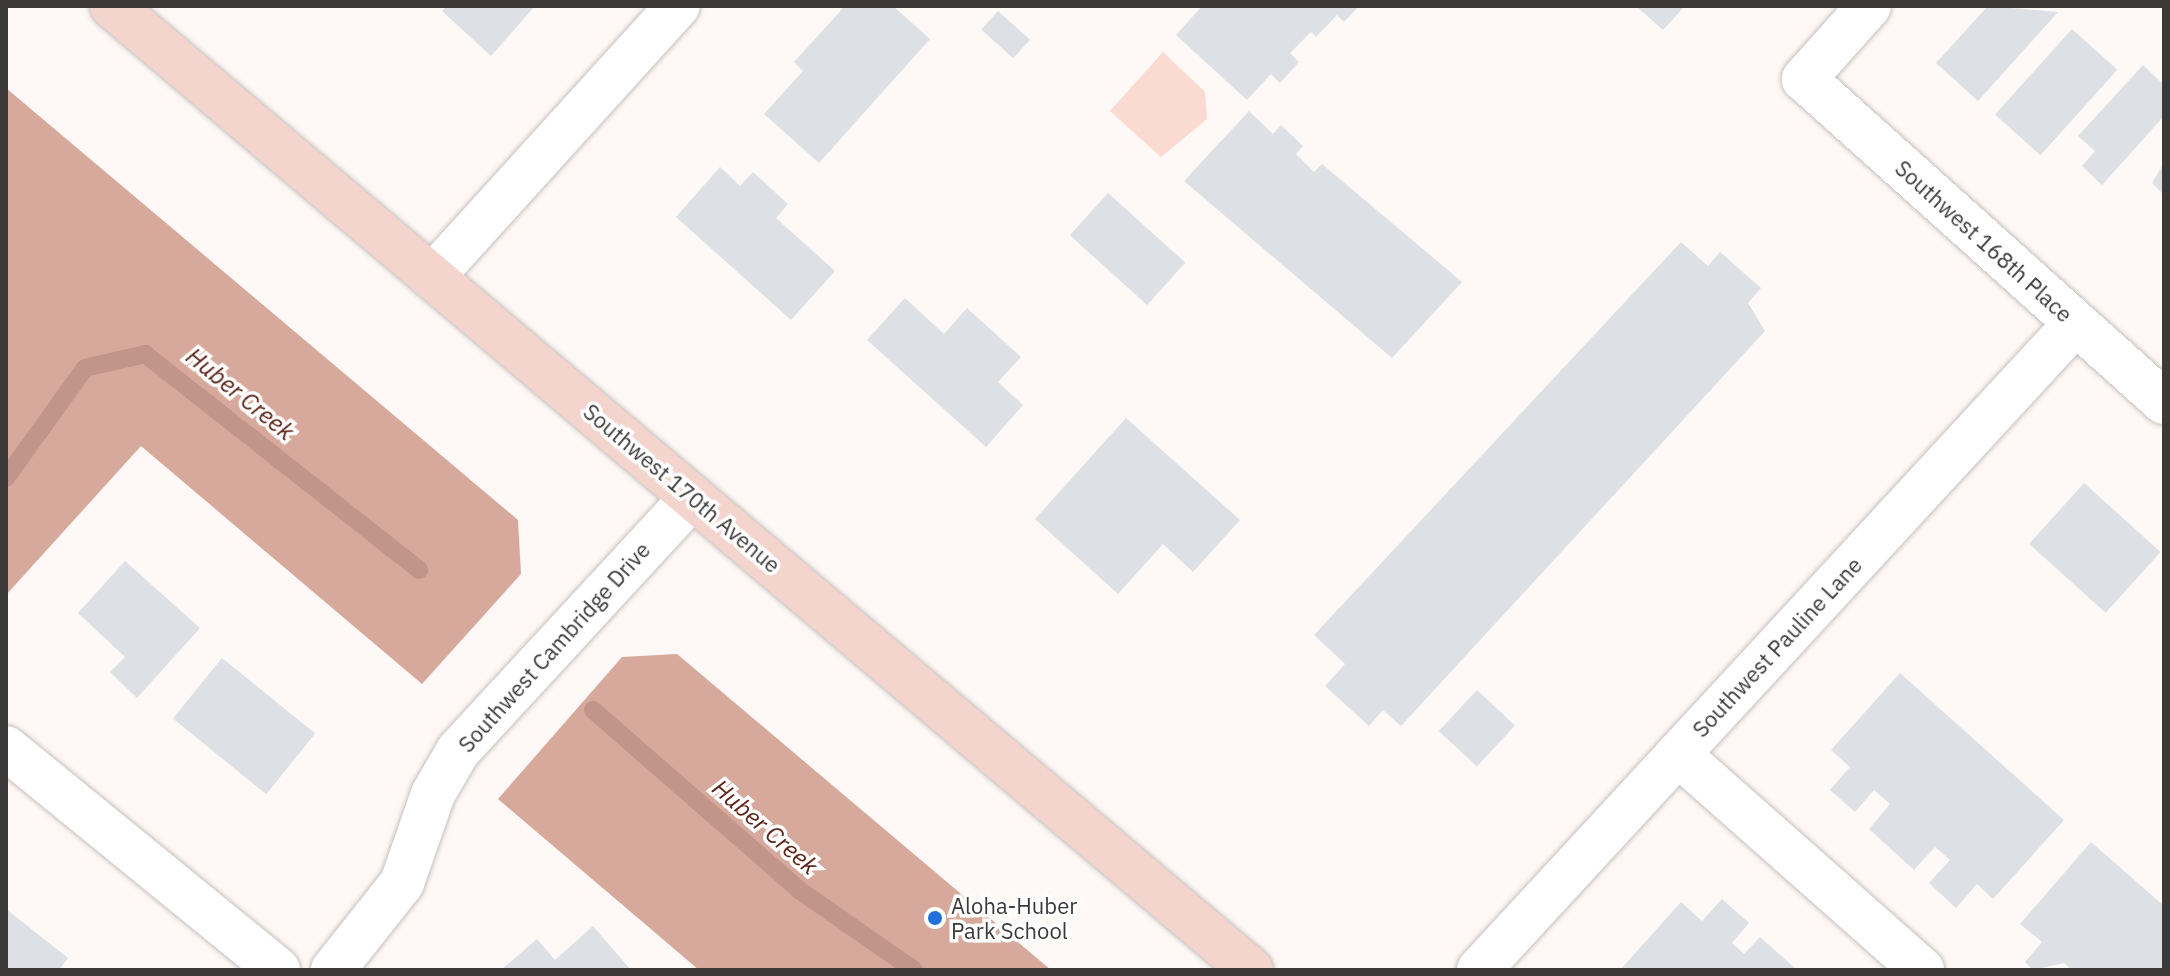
<!DOCTYPE html>
<style>
body{margin:0}
#map{position:relative;width:2170px;height:976px;overflow:hidden;background:#fef8f6;font-family:"IBM Plex Sans",sans-serif}
div>[style]{position:absolute}
.green>*{inset:0;background:#fbdad1}
.forest>*{inset:0;background:#d6a99c}
.stream>*{height:18px;margin:-9px;padding:0 9px;transform-origin:9px;border-radius:9px;background:#c19589}
.building>*{inset:0;background:#dde0e5;transform-origin:0 0}
.roads{filter:drop-shadow(0 0 2px #c6c0be) drop-shadow(0 0 2px #c6c0be)}
.minor>*{height:44px;margin:-22px;padding:0 22px;transform-origin:22px;border-radius:22px;background:#fff}
.secondary>*{height:44px;margin:-22px;padding:0 22px;transform-origin:22px;border-radius:22px;background:#f3d5cd}
.dots>*{width:22px;height:22px;translate:-50% -50%;box-sizing:border-box;border:4px solid #fff;border-radius:50%}
span{translate:-50% -50%;white-space:nowrap;text-align:center;line-height:1.15;-webkit-text-stroke:7px #fff;paint-order:stroke}
.street-label{font-size:22px;color:#3c3a39}
.poi-label{font-size:22px;color:#3c3a39}
.left{translate:0 -50%;text-align:left}
.water-label{font-size:24px;color:#5c2416;font-style:italic}
.frame{position:absolute;inset:0;border:8px solid #3c3a39;pointer-events:none}
</style>
<div id="map">
<div class="green">
<i style="clip-path:polygon(1163px 52px,1205px 92px,1207px 119px,1161px 157px,1110px 111px)"></i>
</div>
<div class="forest">
<i style="clip-path:polygon(6px 88px,518px 520px,521px 574px,422px 684px,141px 446px,6px 595px)"></i>
<i style="clip-path:polygon(677px 654px,928px 866px,1051px 970px,699px 970px,498px 799px,622px 657px)"></i>
</div>
<div class="stream">
<i style="left:6px;top:478px;width:135px;rotate:-54.3deg"></i>
<i style="left:85px;top:368px;width:62px;rotate:-13.1deg"></i>
<i style="left:145px;top:354px;width:349px;rotate:38.2deg"></i>
<i style="left:593px;top:710px;width:274px;rotate:41.1deg"></i>
<i style="left:799px;top:890px;width:140px;rotate:34.8deg"></i>
</div>
<div class="building">
<i style="clip-path:polygon(447px 6px,535px 6px,491px 56px,442px 11px)"></i>
<i style="clip-path:polygon(845px 6px,893px 6px,930px 39px,819px 163px,764px 114px,803px 71px,794px 62px)"></i>
<i style="clip-path:polygon(1202px 6px,1359px 6px,1344px 22px,1337px 15px,1316px 37px,1311px 32px,1290px 53px,1299px 62px,1280px 83px,1271px 74px,1247px 100px,1176px 35px)"></i>
<i style="clip-path:polygon(1636px 6px,1685px 6px,1663px 30px)"></i>
<i style="clip-path:polygon(1988px 6px,2058px 12px,1978px 101px,1936px 63px)"></i>
<i style="left:998px;top:11px;width:43px;height:25px;rotate:42deg"></i>
<i style="left:2072px;top:29px;width:61px;height:115px;rotate:42deg"></i>
<i style="clip-path:polygon(2143px 65px,2164px 85px,2164px 116px,2102px 185px,2082px 166px,2095px 151px,2078px 136px)"></i>
<i style="clip-path:polygon(1249px 111px,1273px 134px,1281px 125px,1303px 146px,1296px 154px,1314px 172px,1322px 164px,1462px 282px,1392px 358px,1184px 181px)"></i>
<i style="clip-path:polygon(2164px 163px,2164px 195px,2152px 183px)"></i>
<i style="clip-path:polygon(720px 167px,740px 186px,753px 172px,788px 204px,776px 218px,835px 271px,791px 320px,676px 217px)"></i>
<i style="left:1108px;top:193px;width:104px;height:57px;rotate:42deg"></i>
<i style="clip-path:polygon(1681px 242px,1708px 266px,1720px 252px,1761px 288px,1748px 303px,1765px 331px,1401px 726px,1383px 710px,1369px 726px,1325px 686px,1345px 664px,1314px 635px)"></i>
<i style="clip-path:polygon(905px 298px,944px 334px,967px 308px,1021px 357px,998px 382px,1023px 405px,986px 447px,867px 340px)"></i>
<i style="clip-path:polygon(1126px 418px,1240px 520px,1193px 572px,1163px 544px,1118px 594px,1035px 519px)"></i>
<i style="left:2084px;top:483px;width:103px;height:82px;rotate:42deg"></i>
<i style="clip-path:polygon(125px 561px,200px 628px,137px 698px,110px 672px,125px 657px,78px 613px)"></i>
<i style="left:222px;top:658px;width:120px;height:78px;rotate:39deg"></i>
<i style="clip-path:polygon(1900px 673px,2064px 820px,1993px 899px,1977px 884px,1956px 908px,1929px 883px,1950px 860px,1935px 847px,1914px 870px,1869px 829px,1890px 804px,1874px 790px,1855px 812px,1830px 790px,1850px 767px,1831px 750px)"></i>
<i style="left:1477px;top:690px;width:52px;height:56px;rotate:43deg"></i>
<i style="clip-path:polygon(2091px 842px,2164px 906px,2164px 970px,2072px 970px,2064px 963px,2033px 970px,2025px 962px,2042px 942px,2020px 924px)"></i>
<i style="clip-path:polygon(1722px 899px,1749px 923px,1732px 943px,1744px 954px,1760px 937px,1797px 970px,1620px 970px,1681px 902px,1702px 921px)"></i>
<i style="clip-path:polygon(6px 909px,68px 958px,59px 970px,6px 970px)"></i>
<i style="clip-path:polygon(593px 926px,631px 970px,501px 970px,537px 939px,555px 960px)"></i>
</div>
<div class="roads">
<div class="minor">
<i style="left:1869px;top:6px;width:98px;rotate:131.7deg"></i>
<i style="left:1804px;top:79px;width:484px;rotate:41.9deg"></i>
<i style="left:432px;top:277px;width:366px;rotate:-47.8deg"></i>
<i style="left:6px;top:748px;width:351px;rotate:39.2deg"></i>
<i style="left:1678px;top:754px;width:326px;rotate:41.5deg"></i>
<i style="left:333px;top:970px;width:111px;rotate:-51.6deg"></i>
<i style="left:402px;top:883px;width:94px;rotate:-70.8deg"></i>
<i style="left:433px;top:794px;width:50px;rotate:-59.8deg"></i>
<i style="left:458px;top:751px;width:345px;rotate:-47.3deg"></i>
<i style="left:1479px;top:970px;width:879px;rotate:-47.31deg"></i>
</div>
<div class="secondary">
<i style="left:112px;top:6px;width:1492px;rotate:40.24deg"></i>
</div>
</div>
<div class="dots">
<i style="left:935px;top:918px;background:#1f70db"></i>
</div>
<div class="street-label">
<span style="left:1984px;top:241px;rotate:42deg">Southwest 168th Place</span>
<span style="left:682px;top:488px;rotate:40deg">Southwest 170th Avenue</span>
<span style="left:554px;top:647px;rotate:-48deg">Southwest Cambridge Drive</span>
<span style="left:1777px;top:647px;rotate:-47deg">Southwest Pauline Lane</span>
</div>
<div class="poi-label">
<span class="left" style="left:951px;top:918px">Aloha-Huber<br>Park School</span>
</div>
<div class="water-label">
<span style="left:240px;top:394px;rotate:39deg">Huber Creek</span>
<span style="left:765px;top:827px;rotate:41deg">Huber Creek</span>
</div>
<div class="frame"></div>
</div>
